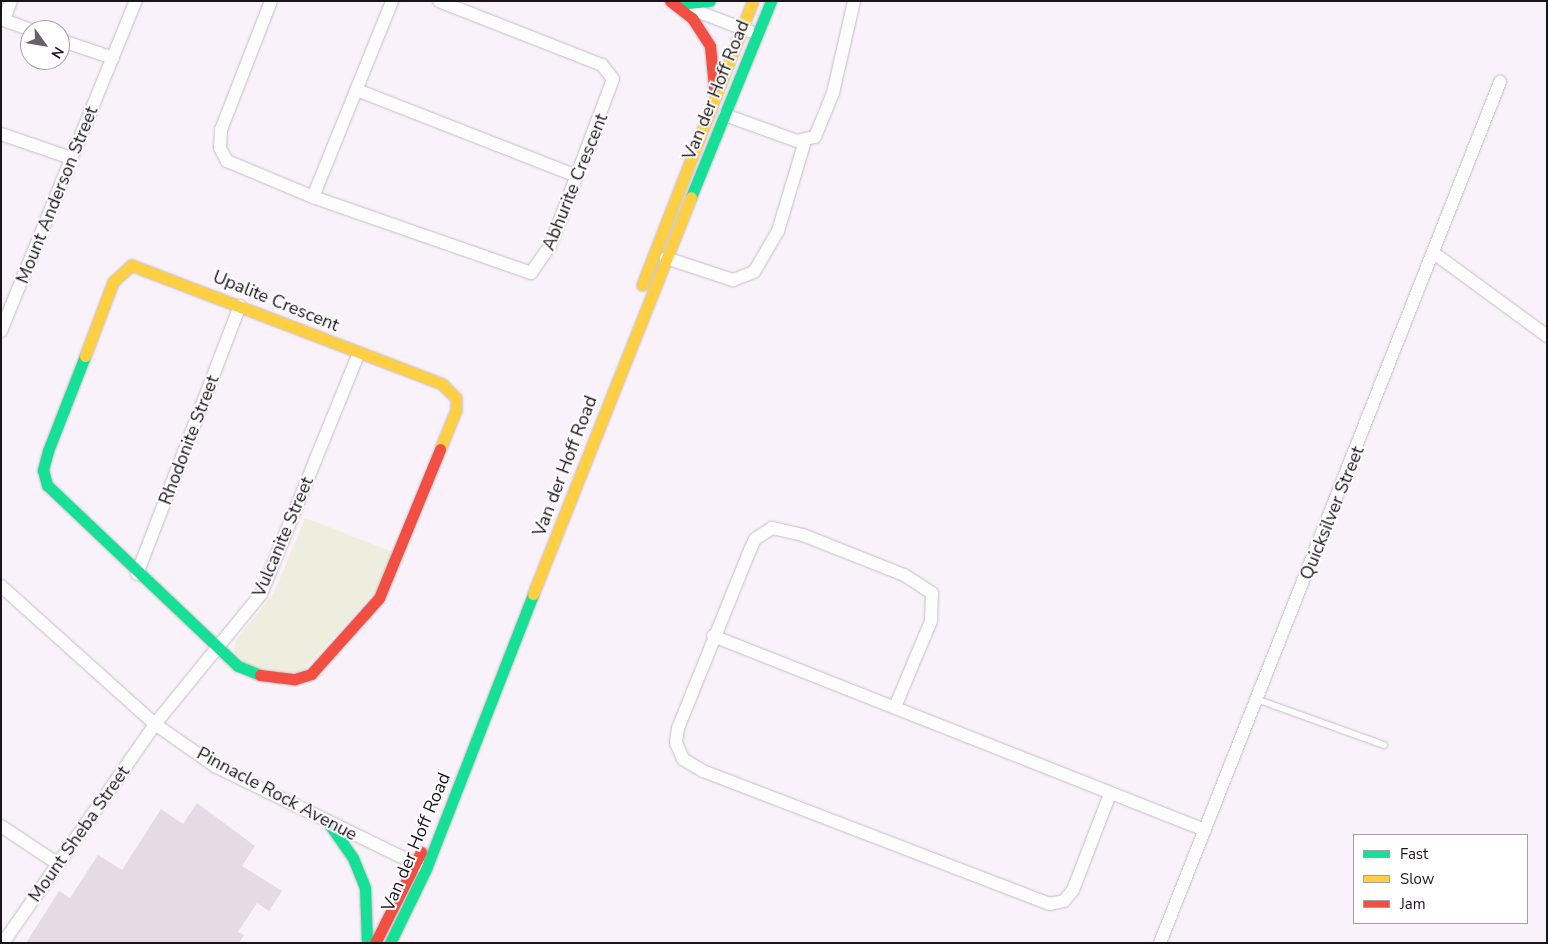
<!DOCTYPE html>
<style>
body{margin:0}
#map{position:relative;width:1548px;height:944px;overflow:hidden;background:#f9f2fa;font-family:"Nunito Sans",sans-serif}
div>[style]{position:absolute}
.green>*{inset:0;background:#eeeede}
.building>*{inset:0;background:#e5dae5}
.roads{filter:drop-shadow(0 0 1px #c4bec5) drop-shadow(0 0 1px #c4bec5)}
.lane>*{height:6px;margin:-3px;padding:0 3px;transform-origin:3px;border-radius:3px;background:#fefdfe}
.street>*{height:12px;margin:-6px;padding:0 6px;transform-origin:6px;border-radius:6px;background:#fefdfe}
.fast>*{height:11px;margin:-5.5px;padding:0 5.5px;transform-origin:5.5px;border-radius:5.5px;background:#16e098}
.slow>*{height:11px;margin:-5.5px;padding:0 5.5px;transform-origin:5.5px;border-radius:5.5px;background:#ffcf43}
.jam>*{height:11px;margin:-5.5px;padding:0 5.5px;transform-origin:5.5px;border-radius:5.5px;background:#f24e42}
span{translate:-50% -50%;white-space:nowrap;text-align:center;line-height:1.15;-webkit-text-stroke:4px #fff;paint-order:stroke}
.street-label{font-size:18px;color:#1a141a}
.frame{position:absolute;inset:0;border:2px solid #1a141a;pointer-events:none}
.legend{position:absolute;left:1353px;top:834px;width:175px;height:90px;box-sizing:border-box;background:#fff;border:1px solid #a3a1a3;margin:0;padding:6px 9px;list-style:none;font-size:15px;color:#1a141a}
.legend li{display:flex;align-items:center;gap:10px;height:25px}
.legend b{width:25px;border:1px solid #a3a1a3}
.north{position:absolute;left:20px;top:20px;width:50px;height:50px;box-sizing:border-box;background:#fff;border:1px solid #a3a1a3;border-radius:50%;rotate:122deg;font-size:14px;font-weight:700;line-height:20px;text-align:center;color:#1a141a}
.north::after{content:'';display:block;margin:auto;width:18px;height:22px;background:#686268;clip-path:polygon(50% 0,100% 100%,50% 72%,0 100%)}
</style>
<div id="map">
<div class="green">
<i style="clip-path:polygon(305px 518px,393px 552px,382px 584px,301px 673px,250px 668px,234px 651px,236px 640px,274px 593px)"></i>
</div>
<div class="building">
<i style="clip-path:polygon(197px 803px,255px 846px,242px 866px,282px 891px,269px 911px,257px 903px,238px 932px,244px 935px,239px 943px,26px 943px,59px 891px,70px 898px,98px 855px,122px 870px,161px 809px,183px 824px)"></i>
</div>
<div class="roads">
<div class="lane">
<i style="left:1259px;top:700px;width:133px;rotate:19.8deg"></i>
</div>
<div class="street">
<i style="left:271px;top:1px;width:138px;rotate:111.2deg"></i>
<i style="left:221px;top:130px;width:18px;rotate:93deg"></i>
<i style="left:220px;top:148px;width:15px;rotate:62deg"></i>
<i style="left:227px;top:161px;width:93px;rotate:22.7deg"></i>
<i style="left:313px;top:197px;width:231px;rotate:19.2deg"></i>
<i style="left:531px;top:273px;width:33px;rotate:-55deg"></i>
<i style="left:550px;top:246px;width:178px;rotate:-69.3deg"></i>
<i style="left:613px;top:79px;width:18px;rotate:-128deg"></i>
<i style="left:602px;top:65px;width:175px;rotate:-158.6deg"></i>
<i style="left:681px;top:5px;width:73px;rotate:20.9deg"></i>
<i style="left:1px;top:19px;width:33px;rotate:20deg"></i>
<i style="left:4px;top:20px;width:20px;rotate:-70deg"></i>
<i style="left:60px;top:40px;width:56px;rotate:18.8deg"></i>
<i style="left:357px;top:90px;width:235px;rotate:21.4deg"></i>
<i style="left:725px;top:115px;width:77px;rotate:19.9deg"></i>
<i style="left:797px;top:141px;width:18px;rotate:-13deg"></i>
<i style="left:815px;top:137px;width:48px;rotate:-67.8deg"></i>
<i style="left:833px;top:93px;width:94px;rotate:-77.1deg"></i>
<i style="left:1px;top:134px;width:74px;rotate:18.9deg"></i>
<i style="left:313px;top:197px;width:211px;rotate:-68deg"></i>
<i style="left:1435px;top:254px;width:139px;rotate:36.2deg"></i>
<i style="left:666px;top:258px;width:71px;rotate:18.2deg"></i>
<i style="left:733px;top:280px;width:22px;rotate:-21deg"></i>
<i style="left:754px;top:272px;width:48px;rotate:-59.7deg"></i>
<i style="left:778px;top:231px;width:94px;rotate:-73.3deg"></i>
<i style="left:1px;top:331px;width:357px;rotate:-67.8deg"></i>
<i style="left:137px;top:574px;width:287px;rotate:-69deg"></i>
<i style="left:1px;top:586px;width:207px;rotate:41.9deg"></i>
<i style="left:155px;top:724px;width:73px;rotate:35deg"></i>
<i style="left:215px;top:766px;width:230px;rotate:26deg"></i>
<i style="left:713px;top:636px;width:529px;rotate:21.52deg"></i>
<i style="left:895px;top:707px;width:93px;rotate:-67.3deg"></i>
<i style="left:931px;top:621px;width:28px;rotate:-88deg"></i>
<i style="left:932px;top:593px;width:33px;rotate:-147deg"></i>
<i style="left:904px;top:575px;width:109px;rotate:-158.4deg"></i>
<i style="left:803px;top:535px;width:32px;rotate:-167deg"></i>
<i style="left:772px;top:528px;width:20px;rotate:147deg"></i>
<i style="left:755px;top:539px;width:12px;rotate:114deg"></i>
<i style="left:750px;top:550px;width:192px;rotate:112deg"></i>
<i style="left:678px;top:728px;width:15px;rotate:98deg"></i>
<i style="left:676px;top:743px;width:17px;rotate:66deg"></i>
<i style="left:683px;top:759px;width:23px;rotate:31deg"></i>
<i style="left:703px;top:771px;width:371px;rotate:21deg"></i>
<i style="left:1049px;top:904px;width:15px;rotate:-11deg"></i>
<i style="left:1064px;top:901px;width:14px;rotate:-51deg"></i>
<i style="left:1073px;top:890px;width:103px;rotate:-68.9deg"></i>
<i style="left:1px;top:826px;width:69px;rotate:33.7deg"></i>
<i style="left:3px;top:943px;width:267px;rotate:-55.2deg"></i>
<i style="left:155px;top:724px;width:168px;rotate:-50.8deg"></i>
<i style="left:261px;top:594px;width:260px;rotate:-67.9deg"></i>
<i style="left:1160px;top:943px;width:926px;rotate:-68.45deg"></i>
</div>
<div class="fast">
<i style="left:679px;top:4px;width:31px;rotate:-6deg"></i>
<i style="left:691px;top:197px;width:212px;rotate:-67.8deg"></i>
<i style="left:85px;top:356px;width:102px;rotate:111.3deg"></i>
<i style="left:48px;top:451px;width:20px;rotate:105deg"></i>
<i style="left:43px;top:470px;width:16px;rotate:75deg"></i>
<i style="left:47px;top:485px;width:263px;rotate:43.5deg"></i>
<i style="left:238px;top:666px;width:24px;rotate:22deg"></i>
<i style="left:328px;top:822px;width:44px;rotate:55.2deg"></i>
<i style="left:353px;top:858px;width:32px;rotate:68deg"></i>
<i style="left:365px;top:888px;width:55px;rotate:87.9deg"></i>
<i style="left:390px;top:943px;width:82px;rotate:-64.1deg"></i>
<i style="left:426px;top:869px;width:295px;rotate:-68.7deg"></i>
</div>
<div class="slow">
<i style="left:131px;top:265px;width:333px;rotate:20.9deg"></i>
<i style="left:442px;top:384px;width:20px;rotate:45deg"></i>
<i style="left:456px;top:398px;width:12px;rotate:90deg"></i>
<i style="left:456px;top:410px;width:42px;rotate:112.3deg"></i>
<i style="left:642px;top:285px;width:305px;rotate:-68.7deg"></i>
<i style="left:85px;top:356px;width:79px;rotate:-69.3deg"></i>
<i style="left:113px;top:282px;width:25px;rotate:-43deg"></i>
<i style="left:533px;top:594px;width:427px;rotate:-68.3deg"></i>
</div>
<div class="jam">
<i style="left:670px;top:1px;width:28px;rotate:38deg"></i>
<i style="left:692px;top:18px;width:33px;rotate:57deg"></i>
<i style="left:710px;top:46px;width:41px;rotate:84.4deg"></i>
<i style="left:260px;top:675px;width:35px;rotate:7deg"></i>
<i style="left:295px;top:679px;width:17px;rotate:-17deg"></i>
<i style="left:311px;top:674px;width:102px;rotate:-48.2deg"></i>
<i style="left:379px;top:598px;width:161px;rotate:-67.7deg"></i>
<i style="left:375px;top:943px;width:102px;rotate:-63.2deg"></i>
</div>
</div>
<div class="street-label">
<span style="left:716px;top:90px;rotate:-68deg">Van der Hoff Road</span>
<span style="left:575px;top:182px;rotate:-68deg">Abhurite Crescent</span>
<span style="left:57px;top:195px;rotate:-68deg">Mount Anderson Street</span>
<span style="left:276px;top:301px;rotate:22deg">Upalite Crescent</span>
<span style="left:189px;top:440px;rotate:-69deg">Rhodonite Street</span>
<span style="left:565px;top:466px;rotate:-69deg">Van der Hoff Road</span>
<span style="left:1332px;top:513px;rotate:-68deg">Quicksilver Street</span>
<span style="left:283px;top:537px;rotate:-67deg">Vulcanite Street</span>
<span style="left:277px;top:794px;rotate:28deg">Pinnacle Rock Avenue</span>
<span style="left:79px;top:834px;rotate:-55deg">Mount Sheba Street</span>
<span style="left:416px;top:842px;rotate:-67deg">Van der Hoff Road</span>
</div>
<div class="frame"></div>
<ul class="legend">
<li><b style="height:6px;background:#16e098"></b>Fast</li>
<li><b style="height:6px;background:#ffcf43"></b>Slow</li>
<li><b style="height:6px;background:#f24e42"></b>Jam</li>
</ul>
<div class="north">N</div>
</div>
